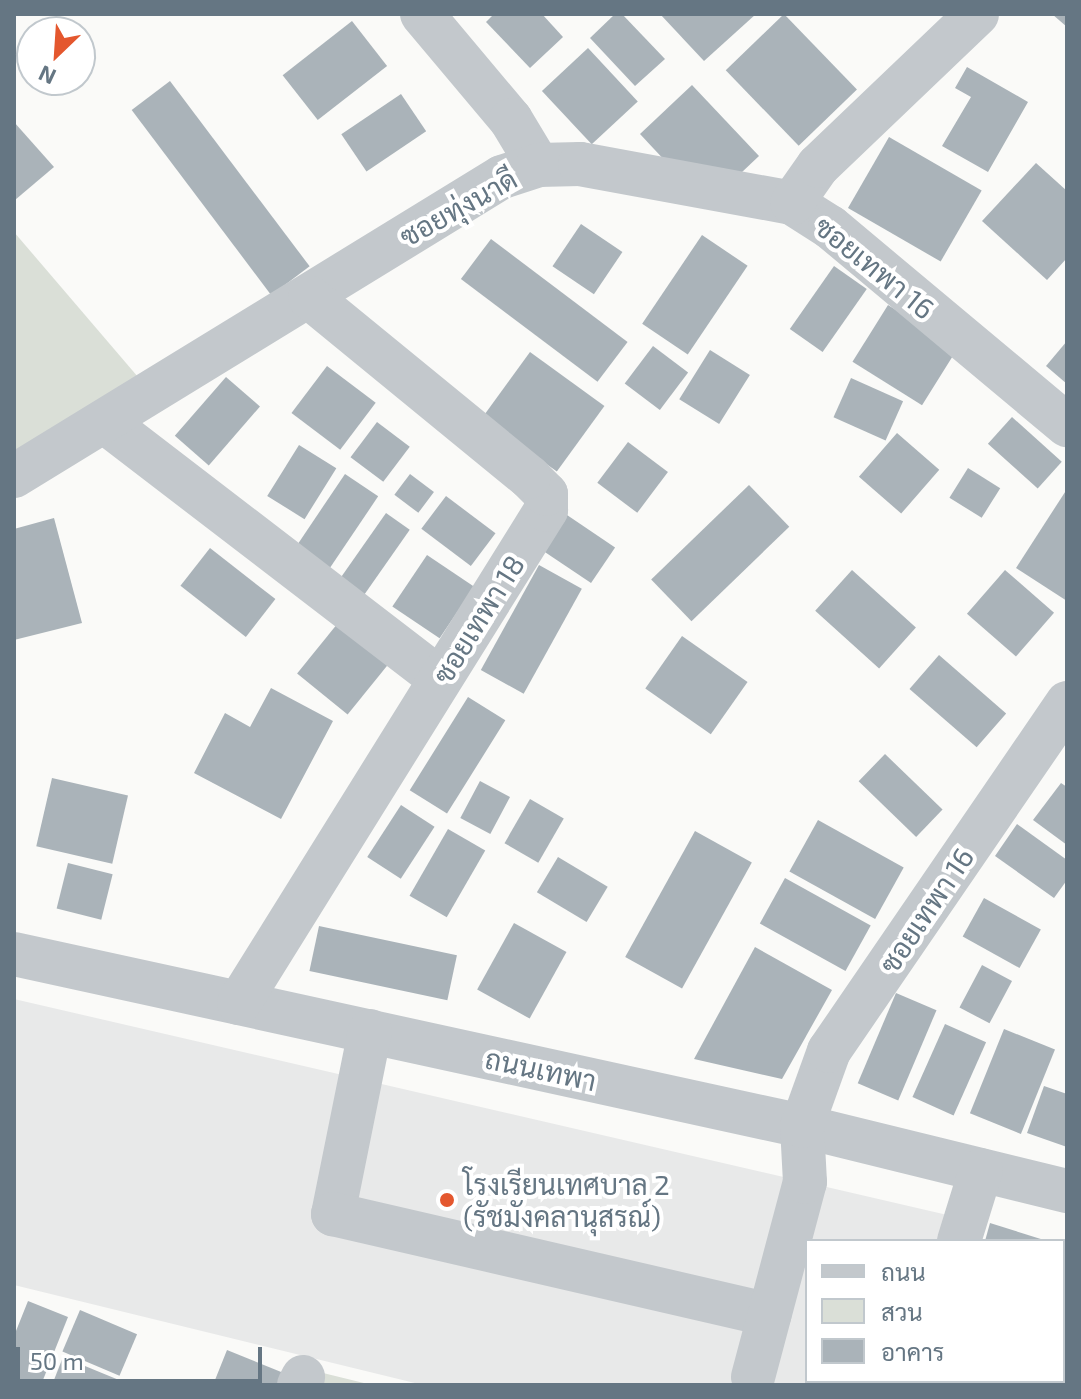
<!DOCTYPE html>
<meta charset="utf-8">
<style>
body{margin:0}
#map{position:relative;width:1081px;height:1399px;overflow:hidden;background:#fafaf8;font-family:"Exo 2",Sarabun,sans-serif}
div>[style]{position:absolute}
.built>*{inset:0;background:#e8e9e9}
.green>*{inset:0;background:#dadfd7}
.building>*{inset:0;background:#aab3b9;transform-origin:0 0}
.minor>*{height:44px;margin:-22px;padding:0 22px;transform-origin:22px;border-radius:22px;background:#c3c8cc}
.dots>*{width:22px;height:22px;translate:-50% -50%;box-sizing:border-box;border:4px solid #fff;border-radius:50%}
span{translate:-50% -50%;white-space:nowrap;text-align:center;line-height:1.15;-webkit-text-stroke:8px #fff;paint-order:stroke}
.street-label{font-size:28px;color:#657683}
.poi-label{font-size:28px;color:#657683}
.left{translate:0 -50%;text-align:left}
.frame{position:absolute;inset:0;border:16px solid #657683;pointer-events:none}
.legend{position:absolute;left:805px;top:1239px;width:260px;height:144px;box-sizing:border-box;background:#fff;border:2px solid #c1c8cd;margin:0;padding:10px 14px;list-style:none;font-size:24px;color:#657683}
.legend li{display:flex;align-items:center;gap:16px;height:40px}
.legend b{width:40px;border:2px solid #c1c8cd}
.north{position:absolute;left:16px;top:16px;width:80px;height:80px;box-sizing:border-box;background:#fff;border:2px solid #c1c8cd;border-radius:50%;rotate:205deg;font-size:22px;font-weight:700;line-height:32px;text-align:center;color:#657683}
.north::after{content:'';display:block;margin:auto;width:28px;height:36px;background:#e4572e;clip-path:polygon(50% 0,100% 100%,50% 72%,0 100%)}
.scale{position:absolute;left:16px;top:1347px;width:246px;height:36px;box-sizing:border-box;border:4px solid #657683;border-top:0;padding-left:10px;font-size:24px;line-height:28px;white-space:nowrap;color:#657683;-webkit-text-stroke:6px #fff;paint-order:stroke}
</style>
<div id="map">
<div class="built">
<i style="clip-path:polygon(14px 999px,956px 1217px,948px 1241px,807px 1241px,807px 1381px,905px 1381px,904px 1385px,423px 1385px,14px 1285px)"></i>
</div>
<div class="green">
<i style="clip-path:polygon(14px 232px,138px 377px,14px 451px)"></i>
<i style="clip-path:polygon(319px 1372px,372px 1385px,314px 1385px)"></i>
</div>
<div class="building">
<i style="clip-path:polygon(494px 14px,542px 14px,563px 37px,530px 68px,486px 22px)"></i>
<i style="clip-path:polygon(615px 14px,622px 14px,665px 59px,635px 86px,590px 38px)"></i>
<i style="clip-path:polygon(660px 14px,756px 14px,704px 61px)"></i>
<i style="left:784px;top:14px;width:105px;height:81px;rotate:46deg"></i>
<i style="clip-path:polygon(1052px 14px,1067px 14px,1067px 27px)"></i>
<i style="left:352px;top:21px;width:57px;height:88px;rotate:52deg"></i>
<i style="left:588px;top:48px;width:73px;height:63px;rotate:47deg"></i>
<i style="clip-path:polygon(967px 67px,1028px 102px,988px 172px,942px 146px,971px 97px,955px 88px)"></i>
<i style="left:170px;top:81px;width:232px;height:48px;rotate:53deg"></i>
<i style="clip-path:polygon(692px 85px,759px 156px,741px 173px,668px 164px,640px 134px)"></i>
<i style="left:401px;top:94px;width:45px;height:72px;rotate:56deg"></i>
<i style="clip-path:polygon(14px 122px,54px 167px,15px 200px,14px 198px)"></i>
<i style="left:889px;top:137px;width:107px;height:82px;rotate:30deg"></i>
<i style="clip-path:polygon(1036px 163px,1067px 191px,1067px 258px,1047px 280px,982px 221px)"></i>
<i style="left:581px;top:224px;width:50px;height:51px;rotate:34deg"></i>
<i style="left:702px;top:235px;width:55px;height:107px;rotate:34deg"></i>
<i style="left:491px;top:239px;width:171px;height:50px;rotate:37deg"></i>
<i style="left:834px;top:266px;width:40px;height:77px;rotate:35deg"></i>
<i style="left:888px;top:305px;width:82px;height:67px;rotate:32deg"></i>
<i style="clip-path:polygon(1067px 341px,1067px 384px,1046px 366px)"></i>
<i style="left:653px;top:346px;width:44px;height:47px;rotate:37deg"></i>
<i style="left:710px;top:350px;width:47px;height:58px;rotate:32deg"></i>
<i style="left:530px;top:352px;width:92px;height:81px;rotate:36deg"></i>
<i style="left:327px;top:366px;width:61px;height:59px;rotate:37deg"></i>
<i style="left:226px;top:377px;width:45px;height:78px;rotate:41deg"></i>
<i style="left:851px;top:378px;width:57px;height:43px;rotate:24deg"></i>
<i style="left:1012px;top:417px;width:67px;height:36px;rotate:42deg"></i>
<i style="left:377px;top:422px;width:41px;height:44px;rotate:37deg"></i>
<i style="left:897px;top:433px;width:56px;height:58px;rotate:41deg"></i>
<i style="left:628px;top:442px;width:50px;height:51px;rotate:37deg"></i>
<i style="left:299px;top:445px;width:44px;height:60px;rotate:32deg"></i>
<i style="left:968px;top:468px;width:38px;height:35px;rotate:32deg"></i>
<i style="left:345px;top:474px;width:40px;height:87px;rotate:34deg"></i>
<i style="left:410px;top:474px;width:30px;height:26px;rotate:37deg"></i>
<i style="left:749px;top:485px;width:58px;height:136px;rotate:46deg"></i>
<i style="clip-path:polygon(1067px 489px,1067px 601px,1016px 568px)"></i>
<i style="left:446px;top:496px;width:62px;height:41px;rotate:37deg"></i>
<i style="left:386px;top:513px;width:29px;height:80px;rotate:35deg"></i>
<i style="left:567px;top:515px;width:58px;height:43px;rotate:34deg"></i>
<i style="clip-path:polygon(54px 518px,82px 623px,14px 640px,14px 529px)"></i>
<i style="left:210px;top:548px;width:83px;height:48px;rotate:38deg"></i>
<i style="left:427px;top:555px;width:57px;height:62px;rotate:34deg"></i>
<i style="left:539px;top:565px;width:49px;height:120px;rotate:29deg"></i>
<i style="left:852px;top:570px;width:86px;height:55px;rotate:42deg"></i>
<i style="left:1005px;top:570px;width:65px;height:58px;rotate:41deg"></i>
<i style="left:338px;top:623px;width:65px;height:65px;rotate:39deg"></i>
<i style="left:682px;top:636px;width:80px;height:64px;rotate:35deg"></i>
<i style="left:939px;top:655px;width:89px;height:45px;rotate:41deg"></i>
<i style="clip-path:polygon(271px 688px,333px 721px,281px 819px,194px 773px,225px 713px,250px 727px)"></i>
<i style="left:468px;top:697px;width:44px;height:110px;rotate:32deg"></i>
<i style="left:885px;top:754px;width:80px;height:38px;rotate:44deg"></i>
<i style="left:52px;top:778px;width:78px;height:70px;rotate:13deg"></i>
<i style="left:480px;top:781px;width:34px;height:42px;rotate:28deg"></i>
<i style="clip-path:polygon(1061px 783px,1067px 787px,1067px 845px,1033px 820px)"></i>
<i style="left:530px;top:799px;width:39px;height:51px;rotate:30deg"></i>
<i style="left:401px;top:805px;width:40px;height:62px;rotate:33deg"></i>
<i style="left:818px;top:820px;width:98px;height:59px;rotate:29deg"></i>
<i style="clip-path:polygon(1017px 824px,1067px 860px,1067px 880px,1054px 898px,995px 856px)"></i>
<i style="left:448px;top:829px;width:43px;height:77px;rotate:30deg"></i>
<i style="left:695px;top:831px;width:65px;height:144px;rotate:29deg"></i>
<i style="left:558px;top:857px;width:58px;height:41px;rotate:31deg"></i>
<i style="left:68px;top:863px;width:46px;height:47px;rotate:14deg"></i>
<i style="left:785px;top:878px;width:98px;height:52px;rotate:29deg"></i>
<i style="left:984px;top:898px;width:65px;height:44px;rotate:29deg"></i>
<i style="left:514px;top:923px;width:60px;height:76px;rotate:29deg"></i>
<i style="left:319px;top:926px;width:141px;height:46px;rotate:12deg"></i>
<i style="clip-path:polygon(755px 947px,832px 990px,782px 1079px,694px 1059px)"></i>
<i style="left:982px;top:965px;width:34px;height:48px;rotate:28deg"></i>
<i style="left:896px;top:993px;width:44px;height:98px;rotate:23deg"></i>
<i style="left:945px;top:1024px;width:45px;height:80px;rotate:24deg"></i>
<i style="left:1004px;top:1029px;width:55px;height:91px;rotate:22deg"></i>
<i style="clip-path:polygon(1044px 1086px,1067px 1094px,1067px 1147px,1027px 1133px)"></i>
<i style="clip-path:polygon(990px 1223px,1044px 1240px,1044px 1241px,985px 1241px)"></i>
<i style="left:1063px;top:1246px;width:4px;height:124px;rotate:27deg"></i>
<i style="clip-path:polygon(28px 1301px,68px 1317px,41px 1385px,14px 1385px,14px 1336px)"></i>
<i style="left:80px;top:1310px;width:62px;height:45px;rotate:23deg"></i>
<i style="clip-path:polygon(227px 1350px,291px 1376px,287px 1385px,213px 1385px)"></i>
<i style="clip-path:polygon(63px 1357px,119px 1380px,117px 1385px,52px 1385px)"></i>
</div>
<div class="minor">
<i style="left:422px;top:14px;width:138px;rotate:50deg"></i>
<i style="left:511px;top:120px;width:52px;rotate:59deg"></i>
<i style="left:792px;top:203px;width:45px;rotate:32.3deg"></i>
<i style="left:830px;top:227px;width:309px;rotate:39.9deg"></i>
<i style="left:105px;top:422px;width:422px;rotate:37.5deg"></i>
<i style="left:14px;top:476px;width:572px;rotate:-31.5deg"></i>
<i style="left:502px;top:177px;width:38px;rotate:-18deg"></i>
<i style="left:538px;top:165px;width:42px;rotate:-1.4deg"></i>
<i style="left:580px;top:164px;width:216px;rotate:10.4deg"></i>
<i style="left:792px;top:203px;width:45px;rotate:-54.9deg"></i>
<i style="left:818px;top:166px;width:220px;rotate:-43.7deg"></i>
<i style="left:14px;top:954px;width:807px;rotate:12.31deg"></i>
<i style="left:802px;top:1126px;width:273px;rotate:13.8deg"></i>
<i style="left:239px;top:1003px;width:581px;rotate:-58.09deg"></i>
<i style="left:546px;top:510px;width:16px;rotate:-90deg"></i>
<i style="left:546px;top:494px;width:24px;rotate:-135deg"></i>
<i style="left:529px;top:477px;width:283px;rotate:-140.7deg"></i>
<i style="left:370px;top:1031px;width:187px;rotate:101.4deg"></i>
<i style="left:333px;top:1214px;width:448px;rotate:13deg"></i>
<i style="left:959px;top:1241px;width:74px;rotate:-72.8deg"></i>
<i style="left:753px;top:1377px;width:202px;rotate:-75.1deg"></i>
<i style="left:805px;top:1182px;width:56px;rotate:-93.1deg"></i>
<i style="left:802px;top:1126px;width:80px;rotate:-70.2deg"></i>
<i style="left:829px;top:1051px;width:422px;rotate:-55.6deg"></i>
<i style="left:299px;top:1385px;width:9px;rotate:-63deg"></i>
<i style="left:916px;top:1385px;width:4px;rotate:-76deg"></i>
</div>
<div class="dots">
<i style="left:447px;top:1200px;background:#e4572e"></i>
</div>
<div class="street-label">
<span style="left:458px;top:207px;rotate:-29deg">ซอยทุ่งนาดี</span>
<span style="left:875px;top:267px;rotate:39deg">ซอยเทพา 16</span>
<span style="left:478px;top:619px;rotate:-58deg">ซอยเทพา 18</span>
<span style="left:926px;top:910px;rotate:-56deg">ซอยเทพา 16</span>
<span style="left:541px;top:1069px;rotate:12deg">ถนนเทพา</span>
</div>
<div class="poi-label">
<span class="left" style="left:463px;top:1200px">โรงเรียนเทศบาล 2<br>(รัชมังคลานุสรณ์)</span>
</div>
<div class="frame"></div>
<ul class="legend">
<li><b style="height:10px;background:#c3c8cc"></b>ถนน</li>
<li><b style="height:22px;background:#dadfd7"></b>สวน</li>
<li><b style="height:22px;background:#aab3b9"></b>อาคาร</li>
</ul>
<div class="north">N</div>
<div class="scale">50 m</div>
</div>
